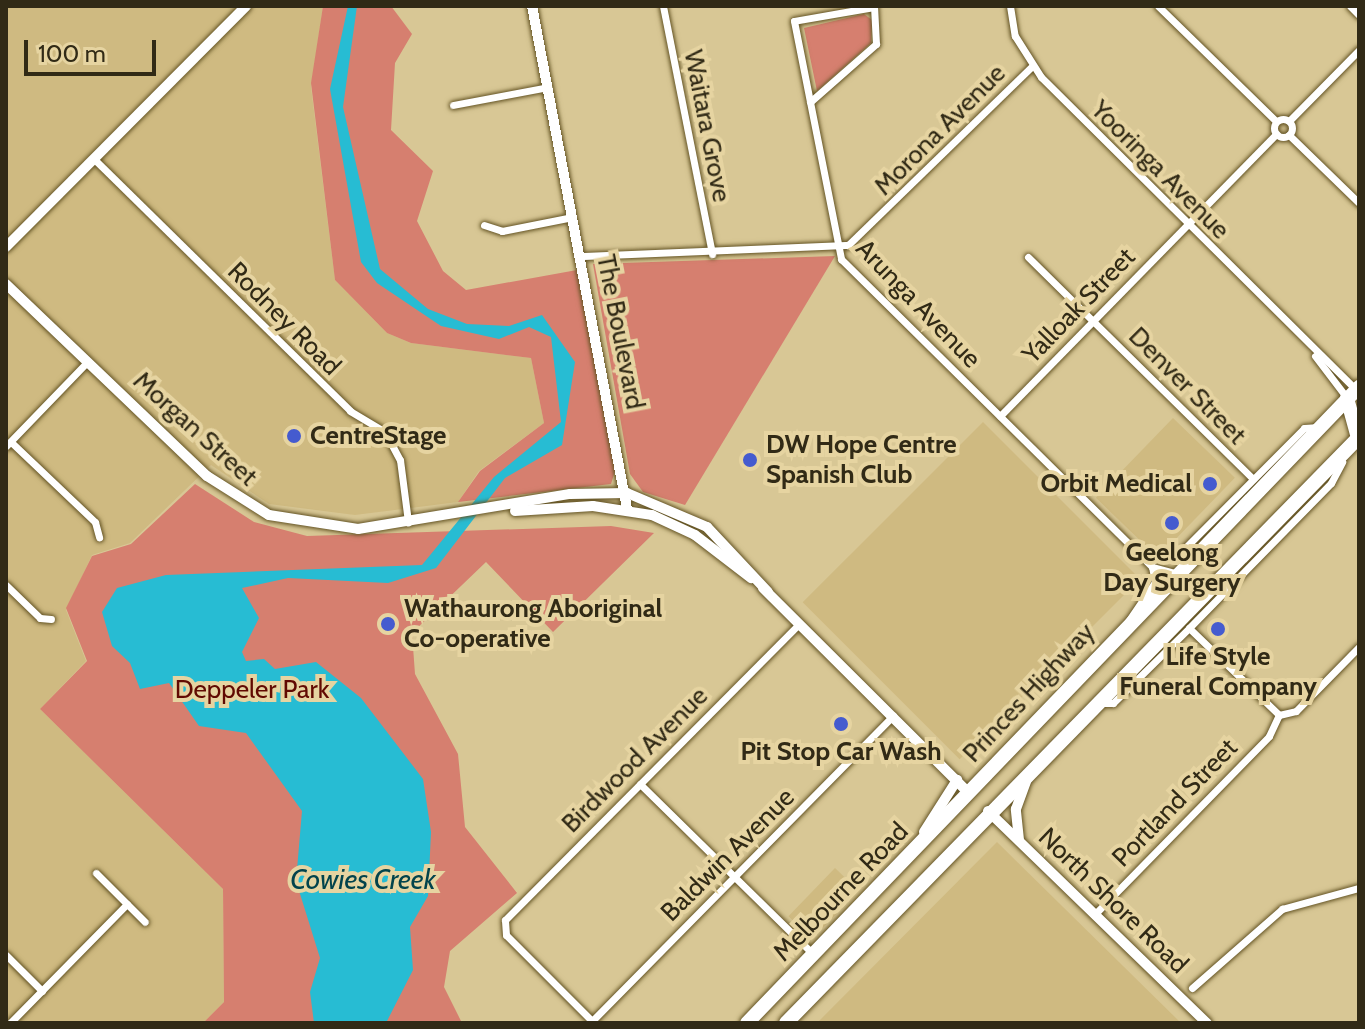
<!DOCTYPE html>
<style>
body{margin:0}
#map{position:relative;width:1365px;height:1029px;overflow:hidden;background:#d8c795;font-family:Cabin,sans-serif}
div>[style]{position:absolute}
.built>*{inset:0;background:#cfba81;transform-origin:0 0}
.green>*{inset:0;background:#d67f6f}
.water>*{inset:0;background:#27bcd3}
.roads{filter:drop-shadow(0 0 2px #645424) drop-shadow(0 0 2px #645424)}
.street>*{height:7px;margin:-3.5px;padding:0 3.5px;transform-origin:3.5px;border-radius:3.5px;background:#fff}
.street>.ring{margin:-3.5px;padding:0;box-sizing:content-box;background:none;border:7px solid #fff;border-radius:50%}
.secondary>*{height:10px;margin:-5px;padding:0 5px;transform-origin:5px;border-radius:5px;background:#fff}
.highway>*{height:14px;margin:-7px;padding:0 7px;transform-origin:7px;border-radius:7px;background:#fff}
.dots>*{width:22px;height:22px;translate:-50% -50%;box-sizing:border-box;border:4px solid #e6d4a1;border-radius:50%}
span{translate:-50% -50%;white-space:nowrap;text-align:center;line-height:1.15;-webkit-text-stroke:8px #e6d4a1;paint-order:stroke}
.street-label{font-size:26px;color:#312a16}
.poi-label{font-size:26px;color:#312a16;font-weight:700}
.left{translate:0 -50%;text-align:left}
.right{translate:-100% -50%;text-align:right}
.park-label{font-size:26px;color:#610a02}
.water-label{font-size:28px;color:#02434c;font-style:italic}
.frame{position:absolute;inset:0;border:8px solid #312a16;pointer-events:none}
.scale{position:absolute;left:24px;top:40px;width:132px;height:36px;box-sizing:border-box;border:4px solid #312a16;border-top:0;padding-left:10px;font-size:24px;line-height:28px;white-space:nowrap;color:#312a16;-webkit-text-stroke:6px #e6d4a1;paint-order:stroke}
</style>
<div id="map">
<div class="built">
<i style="clip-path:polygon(6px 6px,323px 6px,311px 87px,335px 280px,387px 333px,411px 343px,531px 358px,544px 423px,479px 471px,458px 502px,355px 515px,269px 504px,211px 465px,130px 543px,92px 555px,66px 610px,86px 661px,40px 709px,223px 889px,224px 1002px,203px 1023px,6px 1023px)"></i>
<i style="left:1173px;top:418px;width:86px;height:111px;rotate:44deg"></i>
<i style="left:983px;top:422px;width:222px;height:255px;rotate:45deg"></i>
<i style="clip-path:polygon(997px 842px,1181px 1023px,817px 1023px)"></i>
<i style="left:835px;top:868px;width:33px;height:67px;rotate:44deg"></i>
</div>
<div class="green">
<i style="clip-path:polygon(323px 6px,391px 6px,412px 34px,395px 63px,391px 130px,433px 171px,417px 221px,443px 271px,466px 290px,577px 270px,615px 471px,611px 484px,458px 502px,480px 471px,544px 423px,531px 358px,411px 343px,387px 333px,335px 280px,311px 83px)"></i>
<i style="clip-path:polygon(864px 14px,872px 20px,871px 43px,817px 91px,804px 28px)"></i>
<i style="clip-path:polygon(835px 256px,685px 505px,643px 492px,630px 474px,593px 264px)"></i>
<i style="clip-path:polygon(195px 484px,254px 522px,307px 536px,611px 526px,654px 533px,553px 632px,486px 562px,412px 633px,415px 674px,458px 754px,465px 827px,517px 893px,450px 951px,444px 987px,462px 1023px,203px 1023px,224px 1002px,223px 889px,40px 709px,87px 661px,66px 608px,92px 556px,131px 544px)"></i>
</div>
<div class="water">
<i style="clip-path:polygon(348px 6px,357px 6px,343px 107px,380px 269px,428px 309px,467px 324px,509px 326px,542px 315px,575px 362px,562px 445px,505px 478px,436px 568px,388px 583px,288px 578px,242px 588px,259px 618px,242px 652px,246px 661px,264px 659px,275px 669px,316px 662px,361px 698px,423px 779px,431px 832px,428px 896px,410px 927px,413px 970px,386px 1023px,314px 1023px,310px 992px,320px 958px,296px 881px,302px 811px,246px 733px,199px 726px,169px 683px,140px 689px,130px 663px,112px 646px,102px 612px,117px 588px,166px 575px,422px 565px,494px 477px,561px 422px,551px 337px,529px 327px,499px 339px,441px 326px,377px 283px,361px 262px,330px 89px)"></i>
</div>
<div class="roads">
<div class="street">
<i style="left:663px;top:6px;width:253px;rotate:78.8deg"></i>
<i style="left:1010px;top:6px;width:30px;rotate:81deg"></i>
<i style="left:1015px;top:36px;width:49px;rotate:57.6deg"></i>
<i style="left:1041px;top:77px;width:444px;rotate:44.8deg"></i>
<i style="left:1158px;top:6px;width:165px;rotate:44.3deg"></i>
<i style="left:1350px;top:6px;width:13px;rotate:45deg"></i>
<i style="left:810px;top:102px;width:88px;rotate:-41.3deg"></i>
<i style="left:876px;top:44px;width:37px;rotate:-93deg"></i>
<i style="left:874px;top:7px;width:81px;rotate:170.1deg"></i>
<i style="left:794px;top:21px;width:243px;rotate:78.8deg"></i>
<i style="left:841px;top:259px;width:438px;rotate:44.7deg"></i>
<i style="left:1152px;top:567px;width:24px;rotate:15deg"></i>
<i style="left:453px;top:105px;width:97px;rotate:-10.7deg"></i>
<i class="ring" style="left:1274px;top:119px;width:11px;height:11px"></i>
<i style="left:1289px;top:121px;width:100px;rotate:-45.4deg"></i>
<i style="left:1289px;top:135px;width:98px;rotate:44.2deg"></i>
<i style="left:94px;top:159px;width:359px;rotate:44.5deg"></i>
<i style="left:350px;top:411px;width:41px;rotate:31deg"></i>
<i style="left:385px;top:432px;width:32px;rotate:62deg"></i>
<i style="left:400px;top:460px;width:63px;rotate:82.6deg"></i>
<i style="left:484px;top:225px;width:19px;rotate:18deg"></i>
<i style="left:502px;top:231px;width:72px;rotate:-11.2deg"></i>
<i style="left:581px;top:256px;width:267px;rotate:-2.4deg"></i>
<i style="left:848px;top:245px;width:257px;rotate:-44.2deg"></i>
<i style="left:1028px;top:257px;width:316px;rotate:44.6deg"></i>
<i style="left:1315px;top:356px;width:53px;rotate:52.7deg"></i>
<i style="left:1000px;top:416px;width:395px;rotate:-45.6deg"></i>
<i style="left:11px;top:442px;width:116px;rotate:43.6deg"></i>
<i style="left:95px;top:522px;width:16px;rotate:75deg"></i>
<i style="left:6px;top:446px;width:118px;rotate:-46deg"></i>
<i style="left:1183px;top:566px;width:17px;rotate:-87deg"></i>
<i style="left:1184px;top:549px;width:170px;rotate:-45.2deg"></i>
<i style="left:1304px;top:428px;width:15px;rotate:-4deg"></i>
<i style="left:6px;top:585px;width:47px;rotate:44.1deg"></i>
<i style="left:40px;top:618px;width:11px;rotate:5deg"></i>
<i style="left:1127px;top:623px;width:50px;rotate:-55.7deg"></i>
<i style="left:1155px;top:582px;width:15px;rotate:-101deg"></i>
<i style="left:1189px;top:628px;width:125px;rotate:44deg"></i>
<i style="left:1279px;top:715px;width:17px;rotate:-13deg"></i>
<i style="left:1296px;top:711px;width:90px;rotate:-45.5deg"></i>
<i style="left:1099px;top:703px;width:14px"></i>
<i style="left:1113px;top:703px;width:107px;rotate:-44.6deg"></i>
<i style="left:1189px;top:628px;width:203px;rotate:-45.6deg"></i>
<i style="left:1331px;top:483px;width:24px;rotate:-62deg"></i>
<i style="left:640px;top:784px;width:244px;rotate:44.5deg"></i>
<i style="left:96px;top:873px;width:69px;rotate:45deg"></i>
<i style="left:1094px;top:915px;width:250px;rotate:-45.6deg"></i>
<i style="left:1269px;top:736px;width:23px;rotate:-65deg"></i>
<i style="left:6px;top:955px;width:51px;rotate:45deg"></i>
<i style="left:1192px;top:988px;width:120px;rotate:-41.3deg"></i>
<i style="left:1282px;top:909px;width:80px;rotate:-15.3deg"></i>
<i style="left:592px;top:1021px;width:429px;rotate:-45.4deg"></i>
<i style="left:10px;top:1023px;width:167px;rotate:-45.5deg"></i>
<i style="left:594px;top:1023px;width:124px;rotate:-135deg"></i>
<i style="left:506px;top:935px;width:15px;rotate:-94deg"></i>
<i style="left:505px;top:920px;width:417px;rotate:-45.2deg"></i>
</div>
<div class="secondary">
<i style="left:532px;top:6px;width:512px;rotate:79.3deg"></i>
<i style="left:6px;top:247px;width:340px;rotate:-45.1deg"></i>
<i style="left:6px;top:284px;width:278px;rotate:43.7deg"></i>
<i style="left:207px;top:476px;width:73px;rotate:32.2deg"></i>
<i style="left:269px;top:515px;width:90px;rotate:8.9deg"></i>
<i style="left:358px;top:529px;width:215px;rotate:-9.4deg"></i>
<i style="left:570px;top:494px;width:57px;rotate:-1deg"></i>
<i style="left:627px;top:493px;width:87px;rotate:23deg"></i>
<i style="left:707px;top:527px;width:89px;rotate:46.8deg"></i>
<i style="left:515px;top:511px;width:78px;rotate:-3.7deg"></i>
<i style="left:593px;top:506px;width:60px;rotate:8.7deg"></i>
<i style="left:652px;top:515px;width:47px;rotate:24.9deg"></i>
<i style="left:695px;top:535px;width:71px;rotate:37.5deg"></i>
<i style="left:763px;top:588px;width:291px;rotate:44.9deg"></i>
<i style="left:988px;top:811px;width:305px;rotate:44.1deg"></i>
<i style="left:924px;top:832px;width:62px;rotate:-57.6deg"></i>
<i style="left:1019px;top:840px;width:31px;rotate:-96deg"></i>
<i style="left:1016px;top:809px;width:32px;rotate:-70deg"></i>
</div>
<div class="highway">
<i style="left:1347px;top:398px;width:41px;rotate:74.6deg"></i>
<i style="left:747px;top:1023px;width:883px;rotate:-46.1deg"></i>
<i style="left:786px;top:1023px;width:820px;rotate:-45.64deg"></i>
</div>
</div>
<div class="dots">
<i style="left:294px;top:436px;background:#455bcf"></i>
<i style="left:750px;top:460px;background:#455bcf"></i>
<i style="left:1210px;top:484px;background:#455bcf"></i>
<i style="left:1172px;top:523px;background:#455bcf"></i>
<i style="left:388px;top:624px;background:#455bcf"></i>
<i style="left:1218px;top:629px;background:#455bcf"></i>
<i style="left:841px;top:724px;background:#455bcf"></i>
</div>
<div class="street-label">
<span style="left:707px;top:126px;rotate:79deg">Waitara Grove</span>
<span style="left:940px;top:130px;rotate:-45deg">Morona Avenue</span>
<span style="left:1160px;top:170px;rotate:45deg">Yooringa Avenue</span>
<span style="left:918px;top:304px;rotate:46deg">Arunga Avenue</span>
<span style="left:1079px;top:306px;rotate:-46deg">Yalloak Street</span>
<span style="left:284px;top:319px;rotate:45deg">Rodney Road</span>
<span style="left:620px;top:332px;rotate:79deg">The Boulevard</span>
<span style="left:1187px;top:386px;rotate:45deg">Denver Street</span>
<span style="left:195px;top:429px;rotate:42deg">Morgan Street</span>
<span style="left:1029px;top:693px;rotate:-47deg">Princes Highway</span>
<span style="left:635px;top:760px;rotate:-45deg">Birdwood Avenue</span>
<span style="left:1175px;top:803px;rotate:-46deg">Portland Street</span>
<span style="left:728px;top:855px;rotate:-45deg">Baldwin Avenue</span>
<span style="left:841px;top:892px;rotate:-46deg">Melbourne Road</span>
<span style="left:1113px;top:901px;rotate:44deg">North Shore Road</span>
</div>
<div class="poi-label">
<span class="left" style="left:310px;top:436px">CentreStage</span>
<span class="left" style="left:766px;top:460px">DW Hope Centre<br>Spanish Club</span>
<span class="right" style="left:1192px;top:484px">Orbit Medical</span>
<span style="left:1172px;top:568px">Geelong<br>Day Surgery</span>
<span class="left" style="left:404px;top:624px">Wathaurong Aboriginal<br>Co-operative</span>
<span style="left:1218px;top:672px">Life Style<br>Funeral Company</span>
<span style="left:841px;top:752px">Pit Stop Car Wash</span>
</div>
<div class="park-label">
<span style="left:252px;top:690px">Deppeler Park</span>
</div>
<div class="water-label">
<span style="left:363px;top:879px">Cowies Creek</span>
</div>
<div class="frame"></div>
<div class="scale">100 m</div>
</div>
